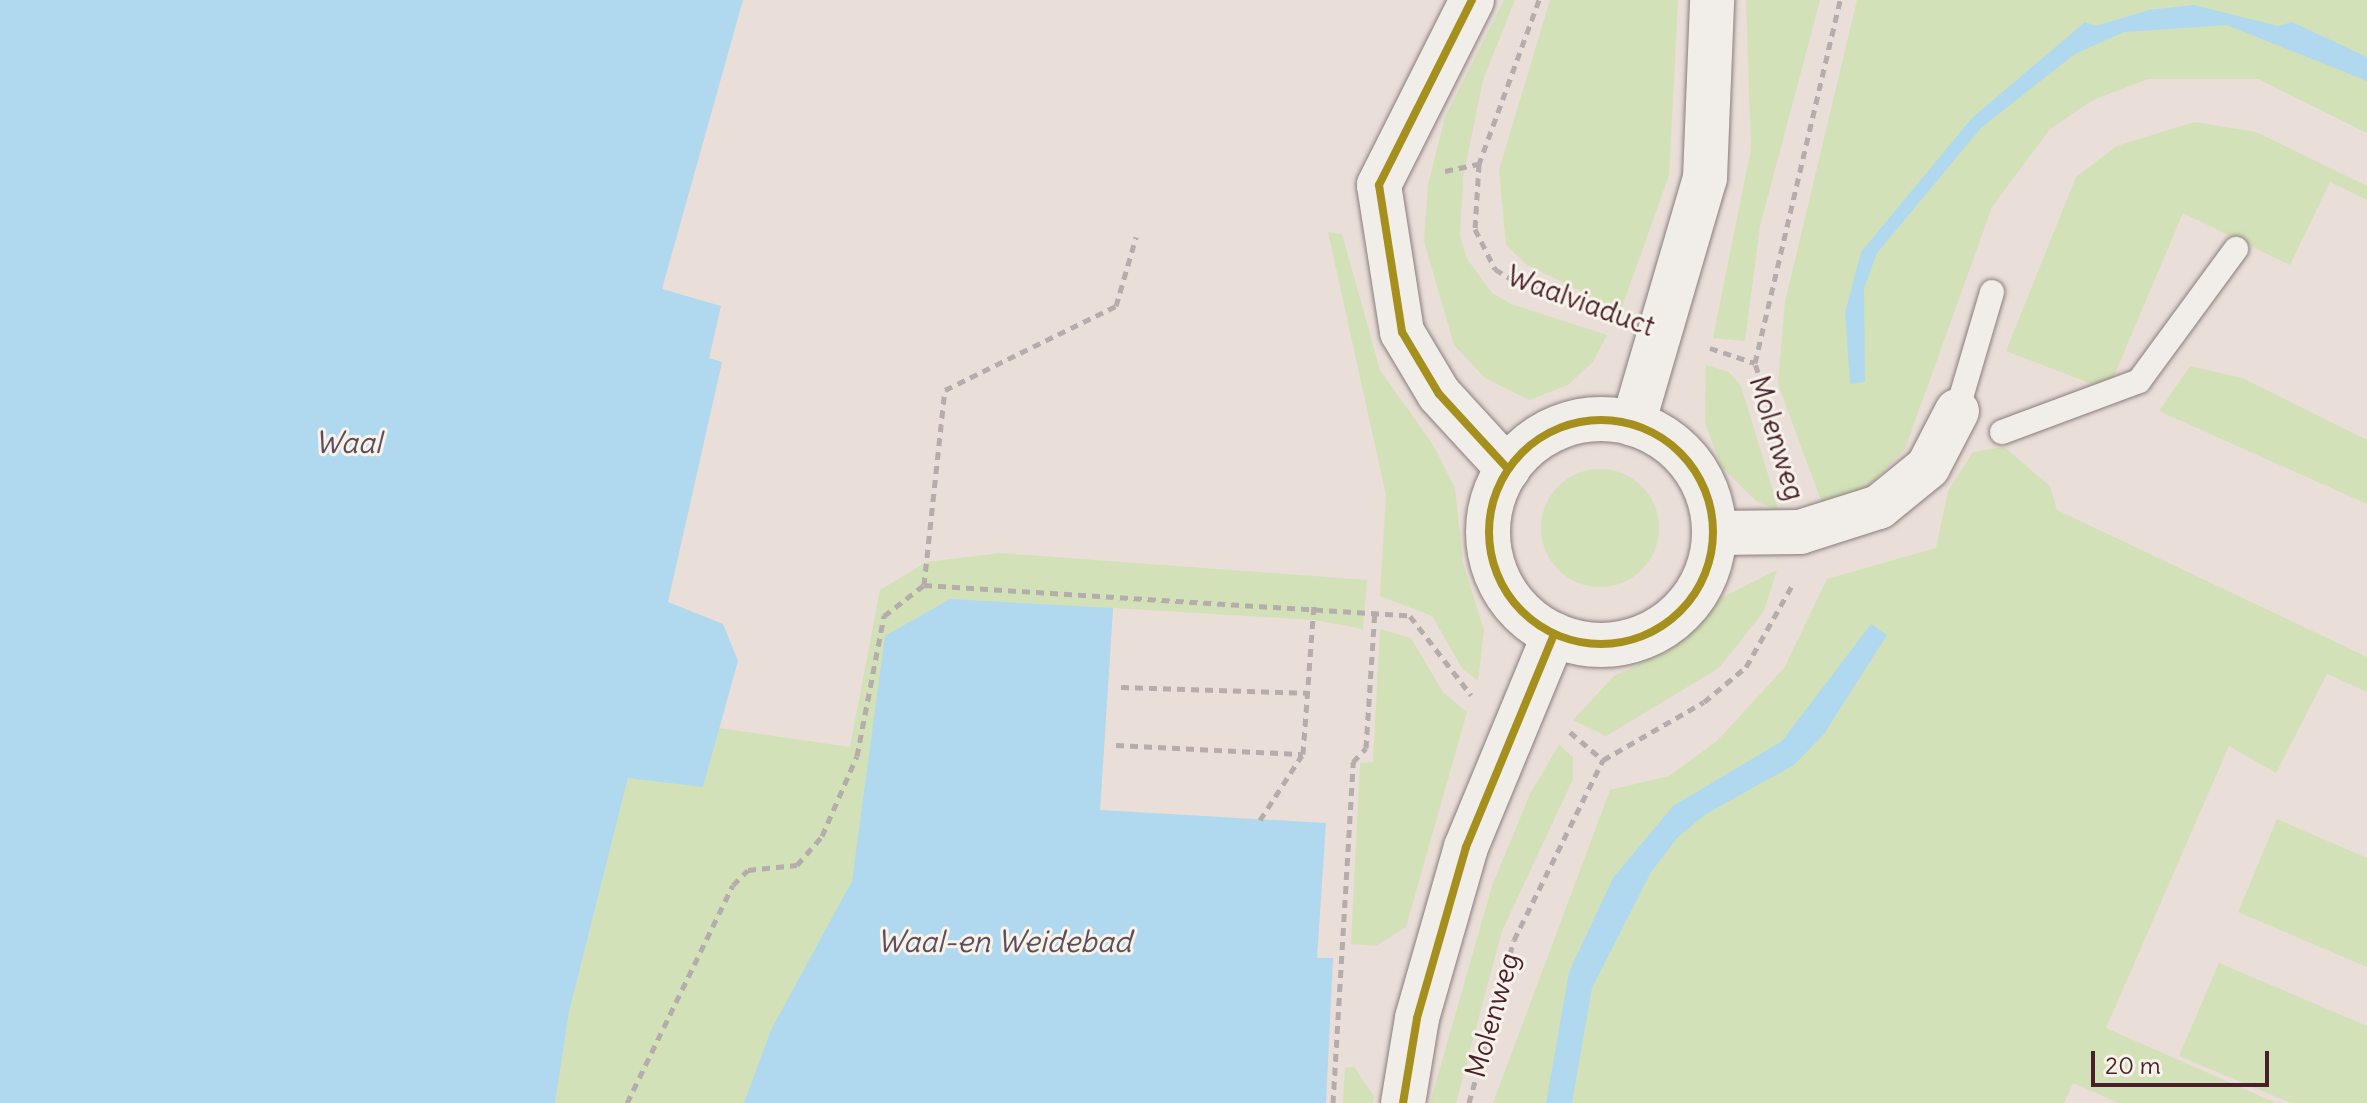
<!DOCTYPE html>
<style>
body{margin:0}
#map{position:relative;width:2367px;height:1103px;overflow:hidden;background:#e9ded8;font-family:Delius,sans-serif}
div>[style]{position:absolute}
.green>*{inset:0;background:#d3e1b8}
.round{border-radius:50%}
.water>*{inset:0;background:#b0d8ef}
.path>*{height:5px;margin-top:-2.5px;transform-origin:0;background:repeating-linear-gradient(90deg,#b4adab 0 8px,transparent 0 14px)}
.roads{filter:drop-shadow(0 0 2px #8a7d7c) drop-shadow(0 0 2px #8a7d7c)}
.service>*{height:24px;margin:-12px;padding:0 12px;transform-origin:12px;border-radius:12px;background:#f1eeea}
.minor>*{height:44px;margin:-22px;padding:0 22px;transform-origin:22px;border-radius:22px;background:#f1eeea}
.tertiary>*{height:44px;margin:-22px;padding:0 22px;transform-origin:22px;border-radius:22px;background:#f1eeea}
.secondary>*{height:44px;margin:-22px;padding:0 22px;transform-origin:22px;border-radius:22px;background:#f1eeea}
.secondary>.ring{margin:-22px;padding:0;box-sizing:content-box;background:none;border:44px solid #f1eeea;border-radius:50%}
.bus-1>*{height:8px;margin:-4px;padding:0 4px;transform-origin:4px;border-radius:4px;background:#a5901d}
.bus-1>.ring{margin:-4px;padding:0;box-sizing:content-box;background:none;border:8px solid #a5901d;border-radius:50%}
span{translate:-50% -50%;white-space:nowrap;text-align:center;line-height:1.15;-webkit-text-stroke:6px #f7f3e8;paint-order:stroke}
.street-label{font-size:28px;color:#4a1f2b}
.water-label{font-size:30px;color:#5e4d5e;font-style:italic}
.scale{position:absolute;left:2091px;top:1051px;width:178px;height:36px;box-sizing:border-box;border:4px solid #4a1f2b;border-top:0;padding-left:10px;font-size:24px;line-height:28px;white-space:nowrap;color:#4a1f2b;-webkit-text-stroke:6px #f7f3e8;paint-order:stroke}
</style>
<div id="map">
<div class="green">
<i style="clip-path:polygon(1504px 0,1515px 0,1483px 80px,1463px 178px,1460px 236px,1467px 259px,1492px 293px,1511px 304px,1607px 335px,1593px 362px,1568px 385px,1529px 400px,1485px 378px,1454px 345px,1424px 241px,1428px 185px,1445px 117px)"></i>
<i style="clip-path:polygon(1550px 0,1678px 0,1669px 175px,1621px 310px,1527px 265px,1506px 245px,1499px 170px)"></i>
<i style="clip-path:polygon(1746px 0,1820px 0,1760px 226px,1745px 341px,1713px 338px,1751px 149px)"></i>
<i style="clip-path:polygon(1857px 0,2367px 0,2367px 133px,2258px 79px,2148px 79px,2093px 100px,2050px 129px,1992px 207px,1905px 449px,1865px 490px,1823px 506px,1778px 384px,1785px 302px)"></i>
<i style="clip-path:polygon(2194px 122px,2256px 132px,2367px 186px,2367px 200px,2330px 182px,2290px 265px,2183px 213px,2108px 390px,2006px 351px,2076px 177px,2117px 146px)"></i>
<i style="clip-path:polygon(1328px 232px,1342px 234px,1380px 370px,1433px 445px,1455px 488px,1463px 563px,1484px 630px,1478px 681px,1462px 668px,1432px 616px,1380px 596px,1386px 495px)"></i>
<i style="clip-path:polygon(1706px 365px,1729px 372px,1741px 386px,1779px 511px,1756px 501px,1722px 467px,1705px 423px)"></i>
<i style="clip-path:polygon(2190px 366px,2242px 378px,2367px 440px,2367px 504px,2159px 411px)"></i>
<i style="clip-path:polygon(2004px 447px,2050px 486px,2057px 510px,2367px 657px,2367px 692px,2327px 674px,2276px 773px,2229px 746px,2106px 1028px,2276px 1103px,2119px 1103px,2073px 1083px,2064px 1103px,1493px 1103px,1610px 790px,1669px 776px,1717px 741px,1784px 668px,1827px 579px,1936px 548px,1948px 491px,1973px 452px)"></i>
<i class="round" style="left:1541px;top:469px;width:118px;height:118px"></i>
<i style="clip-path:polygon(1000px 553px,1367px 580px,1363px 629px,1315px 620px,1113px 608px,1100px 810px,946px 1103px,555px 1103px,569px 1012px,628px 778px,703px 786px,719px 728px,850px 747px,880px 590px,927px 562px)"></i>
<i style="clip-path:polygon(1777px 570px,1764px 611px,1719px 668px,1606px 736px,1573px 720px,1614px 676px,1670px 650px,1721px 598px)"></i>
<i style="clip-path:polygon(1380px 629px,1411px 638px,1443px 692px,1467px 712px,1406px 927px,1376px 946px,1351px 944px,1360px 763px,1373px 762px)"></i>
<i style="clip-path:polygon(1559px 745px,1573px 757px,1573px 779px,1502px 931px,1456px 1103px,1430px 1103px,1492px 886px,1530px 794px)"></i>
<i style="clip-path:polygon(2277px 819px,2367px 858px,2367px 967px,2238px 912px)"></i>
<i style="clip-path:polygon(2219px 963px,2367px 1026px,2367px 1103px,2291px 1103px,2179px 1056px)"></i>
<i style="clip-path:polygon(1354px 1067px,1374px 1096px,1373px 1103px,1343px 1103px,1345px 1068px)"></i>
</div>
<div class="water">
<i style="clip-path:polygon(0 0,743px 0,662px 289px,721px 306px,709px 358px,722px 362px,668px 602px,723px 624px,738px 661px,703px 787px,628px 778px,569px 1012px,555px 1103px,0 1103px)"></i>
<i style="clip-path:polygon(2194px 5px,2278px 26px,2292px 22px,2367px 57px,2367px 81px,2227px 25px,2124px 32px,2075px 54px,1981px 128px,1877px 253px,1864px 288px,1865px 382px,1850px 384px,1845px 313px,1861px 252px,1972px 118px,2085px 22px,2096px 26px,2149px 10px)"></i>
<i style="clip-path:polygon(950px 599px,1113px 608px,1100px 810px,1326px 823px,1317px 958px,1333px 958px,1326px 1103px,744px 1103px,771px 1030px,852px 881px,885px 636px)"></i>
<i style="clip-path:polygon(1871px 624px,1887px 635px,1824px 734px,1794px 765px,1706px 814px,1678px 837px,1651px 872px,1592px 988px,1572px 1103px,1546px 1103px,1569px 972px,1613px 878px,1673px 806px,1782px 741px)"></i>
</div>
<div class="path">
<i style="left:1539px;top:0;width:175px;rotate:110.1deg"></i>
<i style="left:1479px;top:164px;width:65px;rotate:93.5deg"></i>
<i style="left:1475px;top:229px;width:45px;rotate:63.4deg"></i>
<i style="left:1495px;top:269px;width:25px;rotate:32deg"></i>
<i style="left:1516px;top:282px;width:99px;rotate:18.8deg"></i>
<i style="left:1445px;top:171px;width:35px;rotate:-12deg"></i>
<i style="left:1710px;top:348px;width:47px;rotate:18.4deg"></i>
<i style="left:1792px;top:479px;width:122px;rotate:-107.7deg"></i>
<i style="left:1755px;top:363px;width:373px;rotate:-76.8deg"></i>
<i style="left:924px;top:585px;width:196px;rotate:-83.9deg"></i>
<i style="left:945px;top:390px;width:191px;rotate:-26.2deg"></i>
<i style="left:1116px;top:306px;width:72px;rotate:-73.8deg"></i>
<i style="left:1121px;top:687px;width:186px;rotate:1.8deg"></i>
<i style="left:1570px;top:732px;width:43px;rotate:40.3deg"></i>
<i style="left:1116px;top:745px;width:187px;rotate:2.8deg"></i>
<i style="left:1303px;top:754px;width:149px;rotate:-85.8deg"></i>
<i style="left:1260px;top:820px;width:77px;rotate:-57.1deg"></i>
<i style="left:627px;top:1103px;width:242px;rotate:-64.1deg"></i>
<i style="left:733px;top:885px;width:21px;rotate:-45deg"></i>
<i style="left:748px;top:870px;width:49px;rotate:-5.8deg"></i>
<i style="left:797px;top:865px;width:38px;rotate:-49deg"></i>
<i style="left:822px;top:836px;width:87px;rotate:-66.4deg"></i>
<i style="left:857px;top:756px;width:143px;rotate:-79.1deg"></i>
<i style="left:884px;top:616px;width:51px;rotate:-37.8deg"></i>
<i style="left:924px;top:585px;width:487px;rotate:3.6deg"></i>
<i style="left:1410px;top:616px;width:100px;rotate:52.3deg"></i>
<i style="left:1333px;top:1103px;width:342px;rotate:-86.6deg"></i>
<i style="left:1353px;top:762px;width:19px;rotate:-47deg"></i>
<i style="left:1366px;top:748px;width:138px;rotate:-86.3deg"></i>
<i style="left:1469px;top:1103px;width:169px;rotate:-74.6deg"></i>
<i style="left:1514px;top:940px;width:201px;rotate:-63.7deg"></i>
<i style="left:1603px;top:760px;width:116px;rotate:-29.9deg"></i>
<i style="left:1704px;top:702px;width:55px;rotate:-39.8deg"></i>
<i style="left:1746px;top:667px;width:95px;rotate:-60.5deg"></i>
</div>
<div class="roads">
<div class="service">
<i style="left:1957px;top:411px;width:124px;rotate:-73.6deg"></i>
<i style="left:2002px;top:432px;width:146px;rotate:-20.4deg"></i>
<i style="left:2139px;top:381px;width:164px;rotate:-53.7deg"></i>
</div>
<div class="minor">
<i style="left:1715px;top:533px;width:85px;rotate:-0.7deg"></i>
<i style="left:1800px;top:532px;width:83px;rotate:-17.6deg"></i>
<i style="left:1879px;top:507px;width:63px;rotate:-39.2deg"></i>
<i style="left:1928px;top:467px;width:63px;rotate:-62.6deg"></i>
</div>
<div class="tertiary">
<i style="left:1472px;top:0;width:207px;rotate:116.7deg"></i>
<i style="left:1379px;top:185px;width:149px;rotate:81.1deg"></i>
<i style="left:1402px;top:332px;width:72px;rotate:59.2deg"></i>
<i style="left:1439px;top:394px;width:102px;rotate:47.4deg"></i>
</div>
<div class="secondary">
<i class="ring" style="left:1488px;top:419px;width:182px;height:182px"></i>
<i style="left:1633px;top:424px;width:256px;rotate:-73.7deg"></i>
<i style="left:1705px;top:178px;width:178px;rotate:-87.7deg"></i>
<i style="left:1403px;top:1103px;width:86px;rotate:-80.6deg"></i>
<i style="left:1417px;top:1018px;width:178px;rotate:-74deg"></i>
<i style="left:1466px;top:847px;width:230px;rotate:-67.5deg"></i>
</div>
</div>
<div class="bus-1">
<i style="left:1472px;top:0;width:207px;rotate:116.7deg"></i>
<i style="left:1379px;top:185px;width:149px;rotate:81.1deg"></i>
<i style="left:1402px;top:332px;width:72px;rotate:59.2deg"></i>
<i style="left:1439px;top:394px;width:102px;rotate:47.4deg"></i>
<i class="ring" style="left:1489px;top:420px;width:216px;height:216px"></i>
<i style="left:1403px;top:1103px;width:86px;rotate:-80.6deg"></i>
<i style="left:1417px;top:1018px;width:178px;rotate:-74deg"></i>
<i style="left:1466px;top:847px;width:230px;rotate:-67.5deg"></i>
</div>
<div class="street-label">
<span style="left:1581px;top:301px;rotate:20deg">Waalviaduct</span>
<span style="left:1777px;top:438px;rotate:73deg">Molenweg</span>
<span style="left:1492px;top:1015px;rotate:-74deg">Molenweg</span>
</div>
<div class="water-label">
<span style="left:348px;top:442px">Waal</span>
<span style="left:1004px;top:941px">Waal-en Weidebad</span>
</div>
<div class="scale">20 m</div>
</div>
